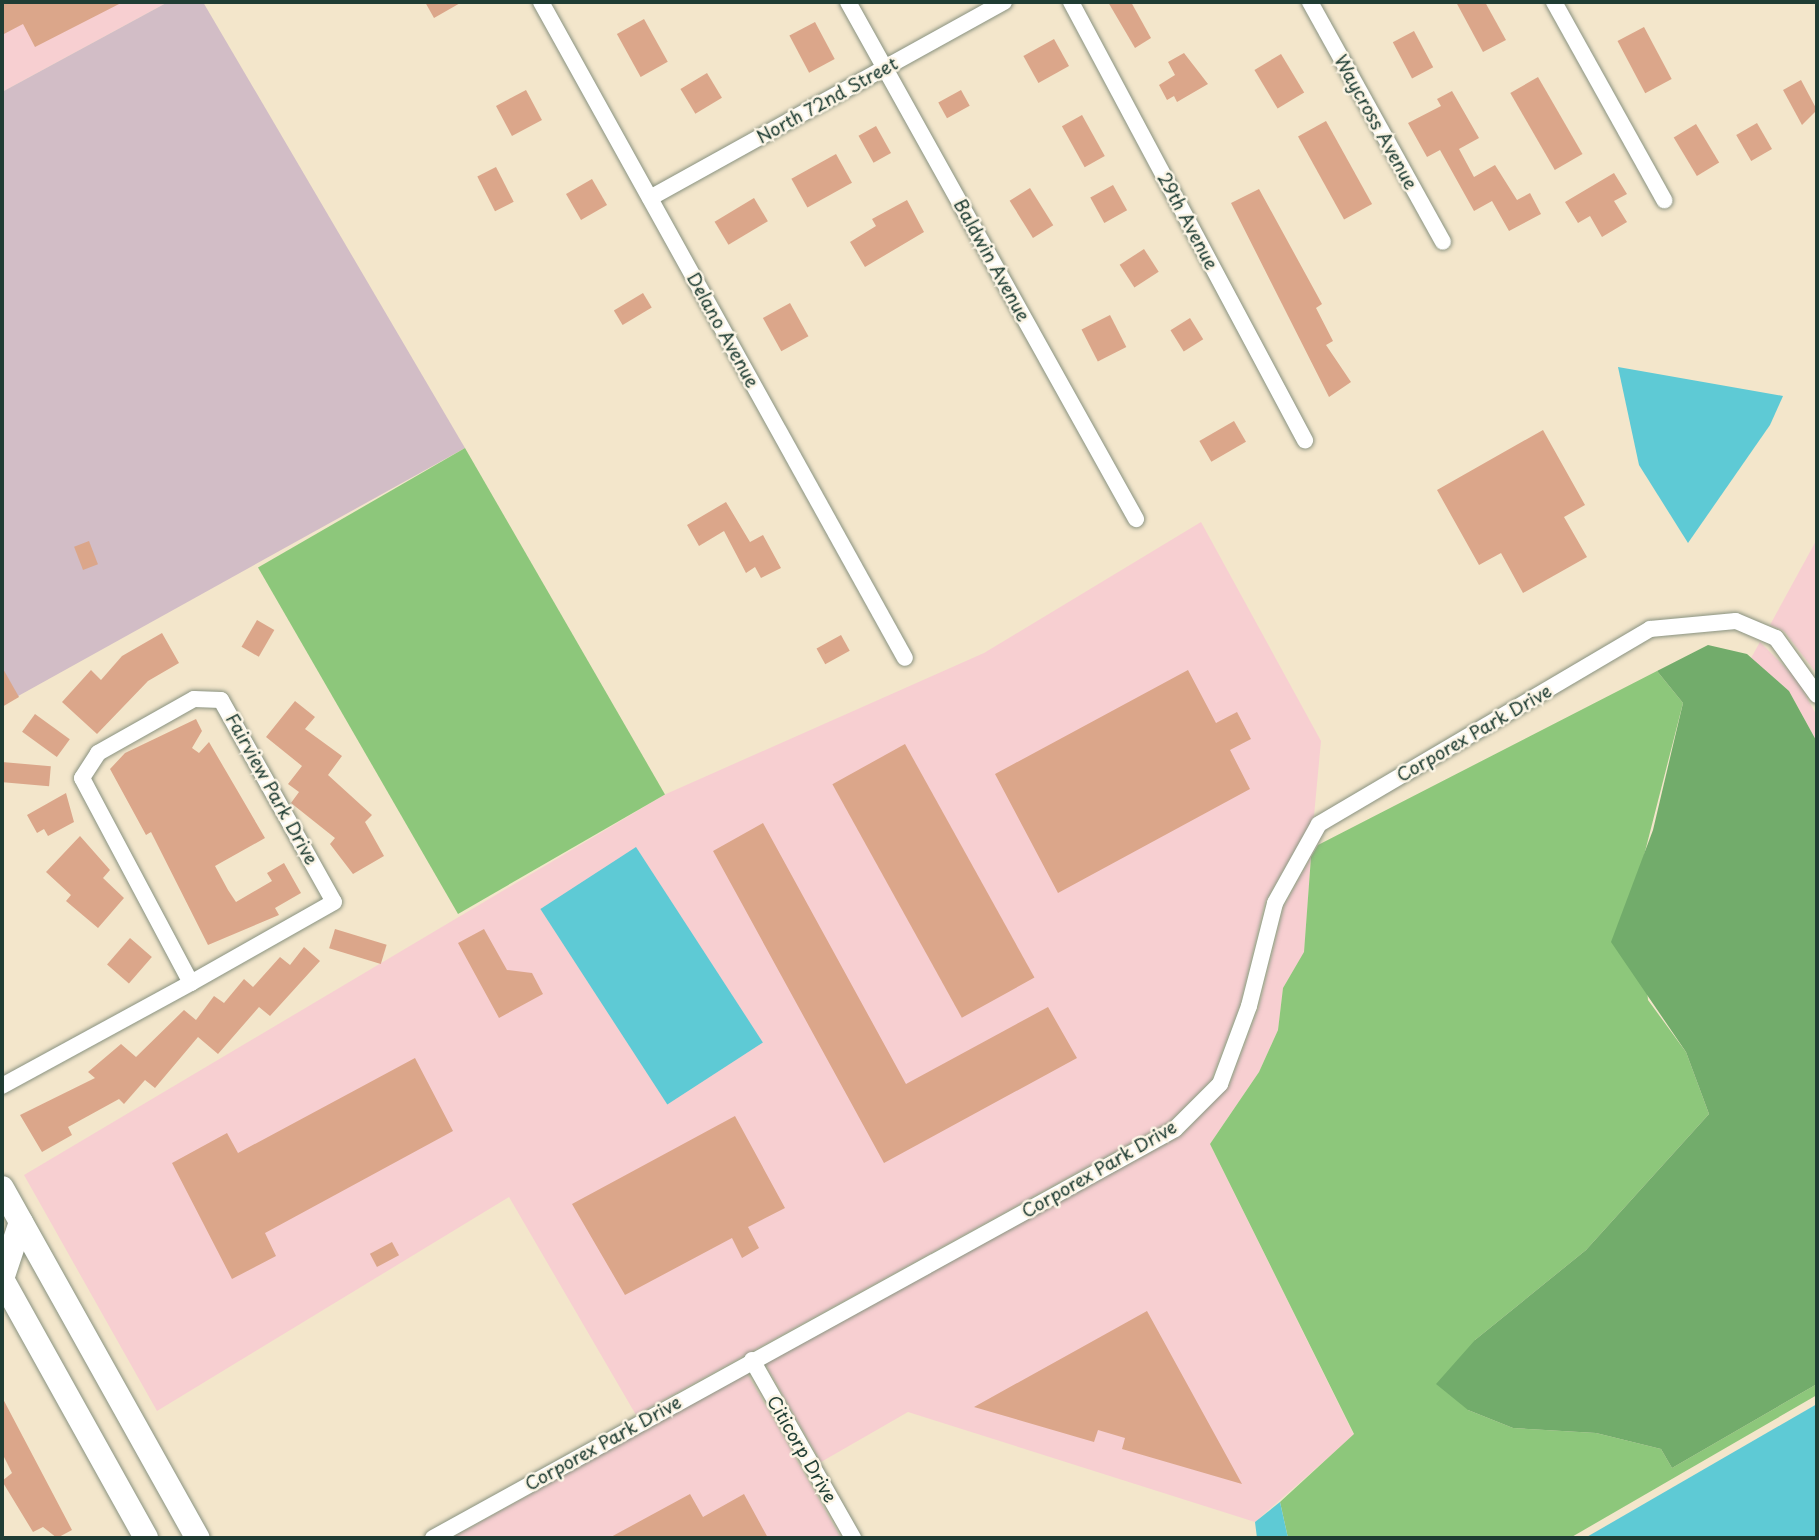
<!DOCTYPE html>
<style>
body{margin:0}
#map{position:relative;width:1819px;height:1540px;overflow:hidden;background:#f3e6cb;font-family:"Playpen Sans",sans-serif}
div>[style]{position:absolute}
.built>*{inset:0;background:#f7cfd1}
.industrial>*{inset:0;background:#d2bdc6}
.green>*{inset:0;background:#8dc77b;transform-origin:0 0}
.forest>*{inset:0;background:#72ac6b}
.water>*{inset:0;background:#5ecad5;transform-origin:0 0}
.building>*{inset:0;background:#dba68a;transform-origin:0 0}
.roads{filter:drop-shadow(0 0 2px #899280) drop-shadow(0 0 2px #899280)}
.minor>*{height:16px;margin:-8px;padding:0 8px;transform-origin:8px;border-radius:8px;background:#fff}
.primary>*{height:24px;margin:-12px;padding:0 12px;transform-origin:12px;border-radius:12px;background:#fff}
span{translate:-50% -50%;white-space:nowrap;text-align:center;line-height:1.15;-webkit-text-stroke:5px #fcf5e5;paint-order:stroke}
.street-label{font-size:18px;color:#1f3d34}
.frame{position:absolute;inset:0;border:4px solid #1f3d34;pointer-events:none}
</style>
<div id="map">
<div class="built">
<i style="clip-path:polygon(2px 2px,168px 2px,2px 92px)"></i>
<i style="clip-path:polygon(1201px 522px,1321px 741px,1314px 816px,1265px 902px,1240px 1004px,1211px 1080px,1169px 1122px,636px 1415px,509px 1197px,157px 1411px,24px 1175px,666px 794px,984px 653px)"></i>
<i style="clip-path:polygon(1817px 539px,1817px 674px,1784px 631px,1770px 625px)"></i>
<i style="clip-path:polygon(1760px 642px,1796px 678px,1817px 716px,1817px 742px,1789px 691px,1751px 658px)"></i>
<i style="clip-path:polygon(1311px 857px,1304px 953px,1283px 988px,1278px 1030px,1259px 1072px,1210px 1144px,1354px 1435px,1255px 1522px,908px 1412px,821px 1462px,765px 1363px,1182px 1135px,1229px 1086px,1259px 1007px,1284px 906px)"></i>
<i style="clip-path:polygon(747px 1373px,841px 1538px,452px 1538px)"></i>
</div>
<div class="industrial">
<i style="clip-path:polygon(168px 2px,203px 2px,465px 448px,2px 705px,2px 92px)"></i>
</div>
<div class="green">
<i style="left:465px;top:448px;width:400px;height:239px;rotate:60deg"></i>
<i style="clip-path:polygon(1657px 671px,1683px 703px,1637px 883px,1648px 1000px,1686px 1052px,1709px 1114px,1586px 1250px,1475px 1340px,1468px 1410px,1513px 1428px,1596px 1433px,1661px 1449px,1672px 1468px,1817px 1384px,1817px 1395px,1570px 1538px,1288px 1538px,1280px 1502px,1354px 1434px,1210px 1144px,1259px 1072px,1278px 1030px,1283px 988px,1304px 952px,1311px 857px,1318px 845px)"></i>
</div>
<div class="forest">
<i style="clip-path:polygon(1708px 645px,1747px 654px,1789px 691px,1817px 742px,1817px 1384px,1672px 1468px,1661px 1449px,1596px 1433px,1513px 1428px,1468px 1410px,1436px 1384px,1475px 1340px,1586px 1250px,1709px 1114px,1686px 1052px,1611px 942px,1653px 830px,1683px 703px,1657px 671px)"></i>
</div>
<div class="water">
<i style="clip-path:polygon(1618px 367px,1783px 396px,1770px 425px,1688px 543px,1639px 465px)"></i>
<i style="left:636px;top:847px;width:233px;height:114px;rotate:57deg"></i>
<i style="clip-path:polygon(1817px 1404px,1817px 1538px,1585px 1538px)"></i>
<i style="clip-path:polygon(1280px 1502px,1288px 1538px,1257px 1538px,1255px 1522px)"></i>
</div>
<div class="building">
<i style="clip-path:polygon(2px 2px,123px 2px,35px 47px,23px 24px,2px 35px)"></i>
<i style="clip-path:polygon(425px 2px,462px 2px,434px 18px)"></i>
<i style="clip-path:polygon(1108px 2px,1131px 2px,1151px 38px,1135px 48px)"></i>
<i style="clip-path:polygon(1456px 2px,1485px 2px,1506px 40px,1483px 52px)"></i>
<i style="left:644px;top:19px;width:49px;height:31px;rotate:61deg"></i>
<i style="left:815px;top:22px;width:42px;height:29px;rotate:62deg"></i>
<i style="left:1644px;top:27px;width:59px;height:30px;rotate:62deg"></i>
<i style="left:1414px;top:31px;width:41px;height:24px;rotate:62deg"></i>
<i style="left:1054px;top:39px;width:31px;height:35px;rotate:61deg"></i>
<i style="clip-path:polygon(1184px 53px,1208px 84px,1177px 102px,1174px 96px,1167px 100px,1159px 85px,1175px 75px,1168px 62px)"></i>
<i style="left:1281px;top:54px;width:45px;height:31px;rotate:59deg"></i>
<i style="left:707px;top:73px;width:29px;height:31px;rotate:59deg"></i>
<i style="left:1538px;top:77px;width:89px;height:32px;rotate:60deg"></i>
<i style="clip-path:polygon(1801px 80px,1817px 110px,1802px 125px,1783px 90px)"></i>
<i style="left:526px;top:90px;width:34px;height:34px;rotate:62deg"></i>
<i style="left:961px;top:90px;width:18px;height:26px;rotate:61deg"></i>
<i style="clip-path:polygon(1452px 91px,1479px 138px,1459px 149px,1474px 177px,1495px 165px,1517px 200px,1530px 193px,1541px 214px,1509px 231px,1492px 201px,1474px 211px,1440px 150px,1427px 157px,1408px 123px,1441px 106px,1437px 99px)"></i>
<i style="left:1082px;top:115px;width:47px;height:23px;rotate:61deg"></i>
<i style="left:1326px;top:121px;width:95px;height:32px;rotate:61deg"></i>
<i style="left:1757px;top:123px;width:30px;height:24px;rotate:60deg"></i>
<i style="left:1696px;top:124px;width:45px;height:26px;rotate:59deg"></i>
<i style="left:876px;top:126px;width:31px;height:20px;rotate:61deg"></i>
<i style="left:836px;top:154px;width:33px;height:51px;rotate:61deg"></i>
<i style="left:496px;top:167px;width:39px;height:21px;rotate:63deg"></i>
<i style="clip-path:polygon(1614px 173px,1627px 194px,1614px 201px,1627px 222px,1602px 237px,1590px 216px,1578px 223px,1565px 202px)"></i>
<i style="left:592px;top:179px;width:30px;height:30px;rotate:60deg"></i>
<i style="left:1113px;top:185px;width:29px;height:26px;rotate:61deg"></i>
<i style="left:1030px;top:188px;width:44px;height:24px;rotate:58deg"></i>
<i style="clip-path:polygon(1259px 189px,1322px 304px,1316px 308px,1333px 341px,1326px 345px,1351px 382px,1329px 397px,1231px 203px)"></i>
<i style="left:754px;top:198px;width:27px;height:46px;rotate:59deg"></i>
<i style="clip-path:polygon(907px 200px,924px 232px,865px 267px,850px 242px,876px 226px,872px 219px)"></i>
<i style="left:1144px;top:249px;width:27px;height:29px;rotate:57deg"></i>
<i style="left:643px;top:293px;width:17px;height:34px;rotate:59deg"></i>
<i style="left:790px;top:303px;width:38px;height:31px;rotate:61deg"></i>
<i style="left:1110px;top:315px;width:36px;height:32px;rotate:63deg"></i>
<i style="left:1190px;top:318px;width:25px;height:23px;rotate:58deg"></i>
<i style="left:1234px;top:421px;width:24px;height:40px;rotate:60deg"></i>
<i style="clip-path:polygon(1543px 430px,1585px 505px,1564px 517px,1587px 557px,1523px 593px,1501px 553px,1479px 565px,1437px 490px)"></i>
<i style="clip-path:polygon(726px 502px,750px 542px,763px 535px,781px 568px,761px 578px,755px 567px,746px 573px,724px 531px,699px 546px,687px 525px)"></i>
<i style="left:89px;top:541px;width:25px;height:16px;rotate:69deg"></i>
<i style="left:257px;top:620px;width:20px;height:31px;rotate:30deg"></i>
<i style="clip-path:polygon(162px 633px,179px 663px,148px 681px,97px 734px,62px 702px,91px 670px,101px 680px,122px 656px)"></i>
<i style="left:841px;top:635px;width:18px;height:28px;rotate:61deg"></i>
<i style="clip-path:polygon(2px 667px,19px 697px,2px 707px)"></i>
<i style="clip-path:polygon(1188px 670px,1216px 723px,1237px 712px,1251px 739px,1230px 750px,1250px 789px,1058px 893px,995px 774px)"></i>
<i style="clip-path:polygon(295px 701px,315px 717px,305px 729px,342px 756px,328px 775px,372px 815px,365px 822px,384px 856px,353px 874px,330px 844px,335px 838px,291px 803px,299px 792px,288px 784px,302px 766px,266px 737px)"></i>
<i style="left:35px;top:714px;width:43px;height:22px;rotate:36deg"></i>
<i style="clip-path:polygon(196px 719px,202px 731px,192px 748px,199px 753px,209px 742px,265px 838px,215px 866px,228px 890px,236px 902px,272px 881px,267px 873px,284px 863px,301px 893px,275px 908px,279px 915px,208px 945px,151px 832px,146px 835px,110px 769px,125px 753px)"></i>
<i style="left:905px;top:744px;width:267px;height:83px;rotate:61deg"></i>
<i style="left:2px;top:762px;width:49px;height:20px;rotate:5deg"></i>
<i style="clip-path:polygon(66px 793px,74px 822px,48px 836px,44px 829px,37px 833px,27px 815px)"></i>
<i style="clip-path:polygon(763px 823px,906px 1084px,1048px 1007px,1077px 1058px,884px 1163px,713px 851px)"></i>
<i style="clip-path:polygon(80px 836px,110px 870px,103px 878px,124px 898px,98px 928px,66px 901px,71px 895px,46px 872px)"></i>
<i style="left:335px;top:929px;width:54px;height:20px;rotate:17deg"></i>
<i style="clip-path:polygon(484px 929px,507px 970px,532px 973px,543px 994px,499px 1018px,458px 943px)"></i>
<i style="left:130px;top:938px;width:29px;height:35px;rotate:41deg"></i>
<i style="clip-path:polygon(304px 947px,320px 961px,270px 1016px,259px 1007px,218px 1054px,198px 1037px,155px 1088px,145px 1080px,124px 1104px,119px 1099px,68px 1127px,72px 1135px,42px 1152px,20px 1115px,95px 1078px,88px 1072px,121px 1044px,136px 1057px,184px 1010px,196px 1020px,214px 996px,224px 1003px,244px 979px,253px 987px,280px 957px,290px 965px)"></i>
<i style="clip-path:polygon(415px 1058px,453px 1131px,265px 1233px,276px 1256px,232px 1279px,172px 1163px,227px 1133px,238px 1153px)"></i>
<i style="clip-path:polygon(735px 1116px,785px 1208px,748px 1227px,759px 1248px,742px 1258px,732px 1238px,625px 1295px,572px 1204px)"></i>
<i style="left:392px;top:1242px;width:15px;height:25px;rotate:62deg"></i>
<i style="clip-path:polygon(1147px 1311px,1242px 1484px,1122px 1449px,1125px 1438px,1098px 1430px,1094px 1442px,974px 1407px)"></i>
<i style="clip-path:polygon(2px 1397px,72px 1530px,57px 1538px,43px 1527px,33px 1532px,2px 1481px,12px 1473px,2px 1453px)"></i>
<i style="clip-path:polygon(690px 1494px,703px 1517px,744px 1494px,768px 1538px,609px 1538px)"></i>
</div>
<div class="roads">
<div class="minor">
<i style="left:541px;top:2px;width:750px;rotate:60.98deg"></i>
<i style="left:848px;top:2px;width:592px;rotate:60.88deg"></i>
<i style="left:1071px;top:2px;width:497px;rotate:61.9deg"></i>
<i style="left:1310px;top:2px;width:274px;rotate:61deg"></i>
<i style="left:1554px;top:2px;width:227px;rotate:60.9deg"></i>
<i style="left:650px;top:198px;width:405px;rotate:-29deg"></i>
<i style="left:194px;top:699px;width:27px;rotate:2deg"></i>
<i style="left:221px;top:700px;width:231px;rotate:60.8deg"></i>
<i style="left:334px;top:902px;width:164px;rotate:150.5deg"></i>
<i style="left:191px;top:983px;width:232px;rotate:-118deg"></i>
<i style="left:82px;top:778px;width:30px;rotate:-57deg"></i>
<i style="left:98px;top:753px;width:110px;rotate:-29.4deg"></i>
<i style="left:2px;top:1086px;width:215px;rotate:-28.6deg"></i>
<i style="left:752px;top:1360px;width:205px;rotate:60.4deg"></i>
<i style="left:433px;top:1538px;width:847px;rotate:-28.86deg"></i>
<i style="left:1175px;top:1129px;width:64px;rotate:-45deg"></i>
<i style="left:1220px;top:1084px;width:83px;rotate:-69.6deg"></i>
<i style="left:1249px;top:1006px;width:106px;rotate:-75.8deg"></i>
<i style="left:1275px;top:903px;width:90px;rotate:-60.9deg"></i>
<i style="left:1319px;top:824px;width:384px;rotate:-30.5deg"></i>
<i style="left:1650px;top:629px;width:86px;rotate:-5.3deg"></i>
<i style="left:1736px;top:621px;width:43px;rotate:23deg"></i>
<i style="left:1776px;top:638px;width:70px;rotate:54.3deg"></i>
</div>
<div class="primary">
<i style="left:2px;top:1188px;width:401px;rotate:60.8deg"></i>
<i style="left:2px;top:1279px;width:296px;rotate:60.9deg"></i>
<i style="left:2px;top:1279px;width:60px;rotate:-71.6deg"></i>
</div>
</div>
<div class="street-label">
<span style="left:827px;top:100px;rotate:-29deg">North 72nd Street</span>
<span style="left:1376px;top:122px;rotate:61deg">Waycross Avenue</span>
<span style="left:1188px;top:221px;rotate:62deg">29th Avenue</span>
<span style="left:992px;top:260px;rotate:61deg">Baldwin Avenue</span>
<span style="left:723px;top:330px;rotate:61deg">Delano Avenue</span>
<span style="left:1474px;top:733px;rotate:-30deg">Corporex Park Drive</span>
<span style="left:272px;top:789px;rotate:61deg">Fairview Park Drive</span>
<span style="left:1099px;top:1169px;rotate:-30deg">Corporex Park Drive</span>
<span style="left:603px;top:1443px;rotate:-29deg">Corporex Park Drive</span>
<span style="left:802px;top:1449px;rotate:60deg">Citicorp Drive</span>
</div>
<div class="frame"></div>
</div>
